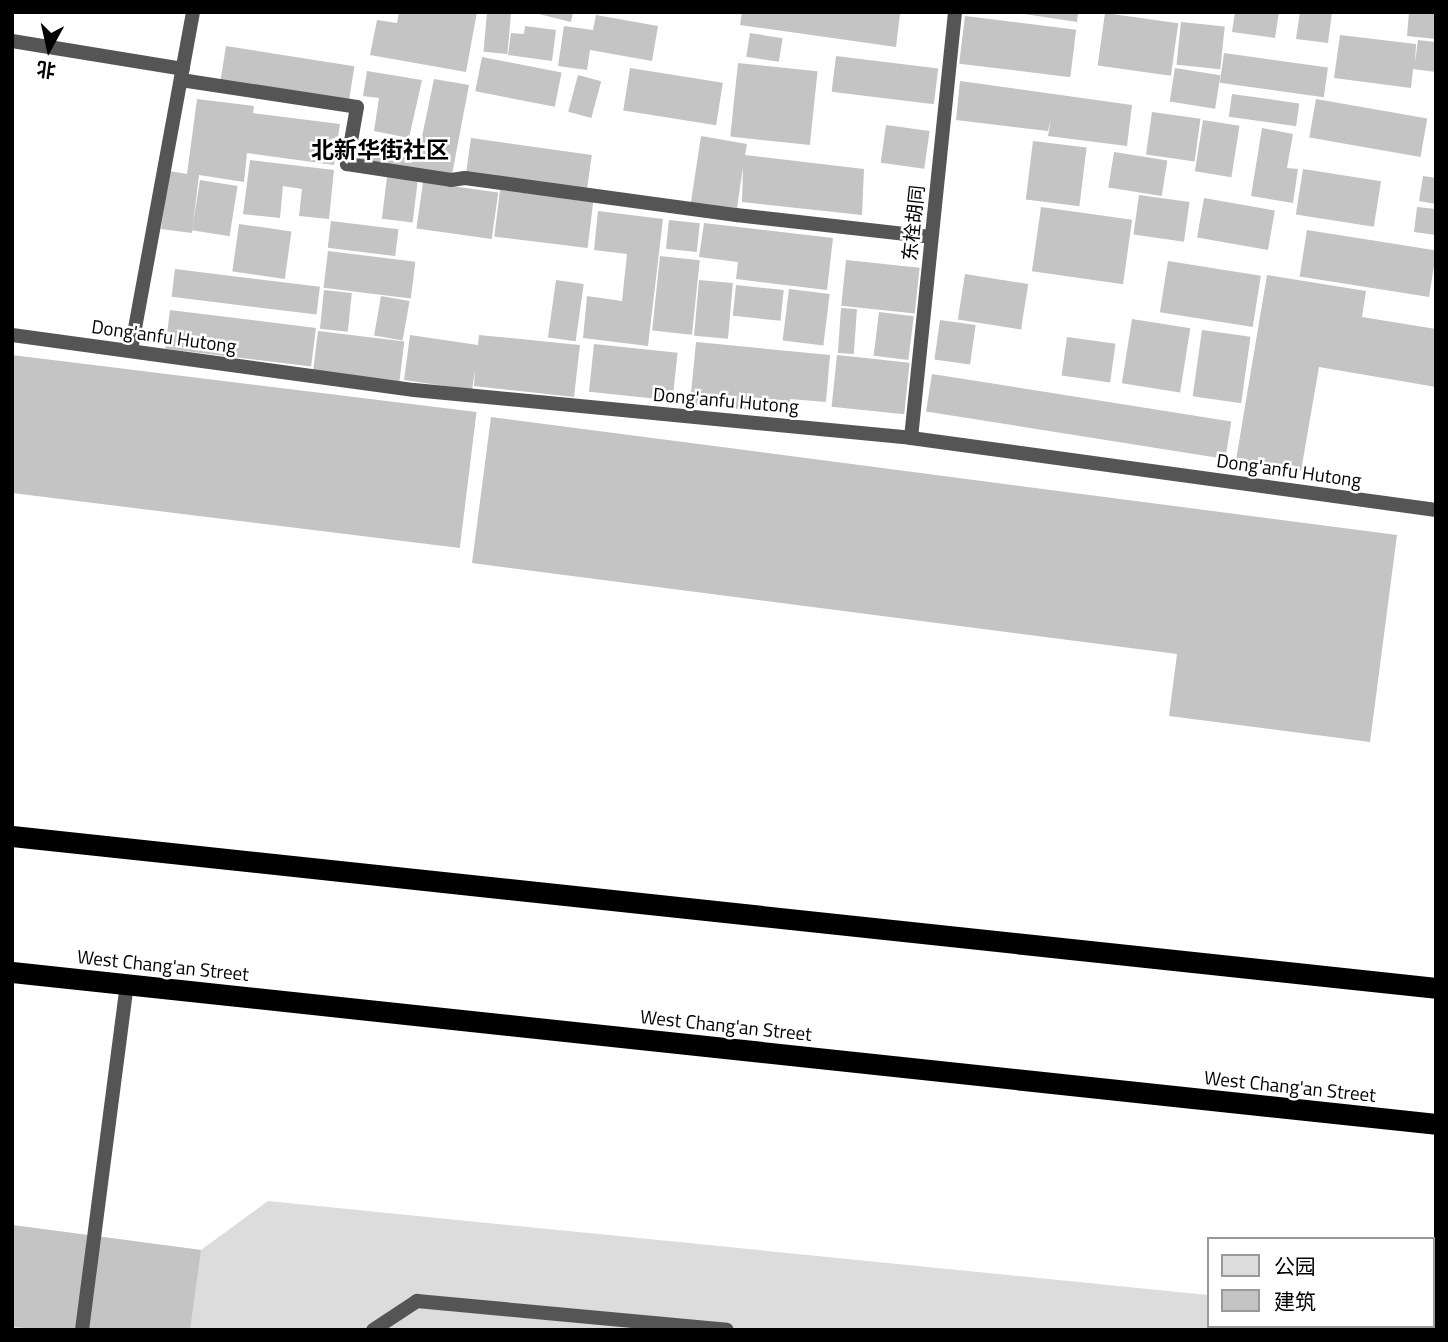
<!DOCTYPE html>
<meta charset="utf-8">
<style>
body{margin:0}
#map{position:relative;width:1448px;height:1342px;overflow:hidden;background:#fff;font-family:"Titillium Web","Noto Sans SC",sans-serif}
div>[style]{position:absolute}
.green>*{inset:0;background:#dcdcdc}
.building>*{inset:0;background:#c4c4c4;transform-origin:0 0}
.lane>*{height:14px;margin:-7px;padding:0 7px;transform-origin:7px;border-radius:7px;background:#555}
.highway>*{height:21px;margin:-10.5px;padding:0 10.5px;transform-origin:10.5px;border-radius:10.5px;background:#000}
span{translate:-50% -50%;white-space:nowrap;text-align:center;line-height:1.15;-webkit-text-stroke:5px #fff;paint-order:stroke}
.street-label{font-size:19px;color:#000}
.quarter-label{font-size:23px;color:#000;font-weight:700}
.frame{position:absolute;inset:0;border:14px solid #000;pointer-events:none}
.legend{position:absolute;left:1207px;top:1237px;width:228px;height:91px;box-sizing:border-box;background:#fff;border:2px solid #999;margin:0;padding:9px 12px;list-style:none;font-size:21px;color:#000}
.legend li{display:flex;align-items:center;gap:14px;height:35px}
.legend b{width:35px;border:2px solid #999}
.north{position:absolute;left:14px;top:14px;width:70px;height:70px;-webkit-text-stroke:5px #fff;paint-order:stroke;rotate:188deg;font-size:19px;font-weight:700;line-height:28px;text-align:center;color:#000}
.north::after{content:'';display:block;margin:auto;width:24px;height:32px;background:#000;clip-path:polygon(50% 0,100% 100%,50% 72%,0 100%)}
</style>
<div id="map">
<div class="green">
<i style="clip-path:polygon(268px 1201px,1208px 1295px,1208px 1326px,1432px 1326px,1432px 1317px,1436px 1317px,1436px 1330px,12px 1330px,12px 1225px,201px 1250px)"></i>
</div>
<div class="building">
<i style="clip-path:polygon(399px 12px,477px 12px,466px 72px,370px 55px,377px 20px,397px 23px)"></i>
<i style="left:487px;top:12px;width:24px;height:40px;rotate:5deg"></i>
<i style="clip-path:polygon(531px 12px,573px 12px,571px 22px)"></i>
<i style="clip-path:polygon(742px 12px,887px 12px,900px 14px,896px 47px,740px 25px)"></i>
<i style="clip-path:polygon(1011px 12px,1078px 12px,1077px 22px)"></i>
<i style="clip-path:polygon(1235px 12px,1279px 12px,1275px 38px,1232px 32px)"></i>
<i style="clip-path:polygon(1300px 12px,1332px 12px,1328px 43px,1296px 39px)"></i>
<i style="clip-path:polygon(1409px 12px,1436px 12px,1436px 39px,1407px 36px)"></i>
<i style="left:1105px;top:13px;width:74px;height:53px;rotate:8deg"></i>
<i style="clip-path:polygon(596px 15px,658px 26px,652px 61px,590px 50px,587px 70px,558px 66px,564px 26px,593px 30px)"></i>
<i style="left:965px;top:16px;width:112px;height:48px;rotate:7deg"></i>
<i style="left:1181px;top:22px;width:44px;height:43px;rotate:6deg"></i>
<i style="clip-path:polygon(525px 26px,556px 30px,552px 61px,508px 55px,511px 33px,524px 34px)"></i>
<i style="left:750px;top:33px;width:33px;height:24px;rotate:9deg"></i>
<i style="clip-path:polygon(1340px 35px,1416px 44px,1415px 63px,1418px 40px,1436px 42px,1436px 72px,1413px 69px,1411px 88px,1334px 78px)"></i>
<i style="left:226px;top:46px;width:130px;height:38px;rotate:9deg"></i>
<i style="left:1224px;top:53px;width:105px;height:30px;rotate:8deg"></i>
<i style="left:836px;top:56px;width:103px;height:36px;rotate:7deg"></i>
<i style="left:482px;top:57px;width:81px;height:35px;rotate:11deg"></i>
<i style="left:738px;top:63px;width:80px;height:74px;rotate:6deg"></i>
<i style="left:630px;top:68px;width:94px;height:43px;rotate:9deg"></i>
<i style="left:1175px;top:68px;width:46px;height:34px;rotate:9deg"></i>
<i style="clip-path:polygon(367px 71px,422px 80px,409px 138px,374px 131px,379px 98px,363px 96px)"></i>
<i style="left:578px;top:75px;width:24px;height:38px;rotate:15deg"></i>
<i style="clip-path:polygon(434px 79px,469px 85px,451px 180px,358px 164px,363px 137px,420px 146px)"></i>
<i style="clip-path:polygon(960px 81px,1132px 105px,1127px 146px,1048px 136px,1051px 119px,1048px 131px,956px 120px)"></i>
<i style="left:1232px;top:94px;width:68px;height:23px;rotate:8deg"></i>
<i style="clip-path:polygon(197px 99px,254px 106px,253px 113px,340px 124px,334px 165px,247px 153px,244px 182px,199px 175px,192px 233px,161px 229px,169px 171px,187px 174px)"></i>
<i style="left:1316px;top:99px;width:113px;height:39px;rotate:10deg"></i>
<i style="left:1152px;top:112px;width:49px;height:43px;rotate:8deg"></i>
<i style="left:1203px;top:120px;width:37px;height:52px;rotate:9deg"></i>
<i style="left:886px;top:125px;width:44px;height:38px;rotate:8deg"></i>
<i style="clip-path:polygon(1262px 128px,1293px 134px,1287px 168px,1298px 169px,1293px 203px,1251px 196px)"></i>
<i style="clip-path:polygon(701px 136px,747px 144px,745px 155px,864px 169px,862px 215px,742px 202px,743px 167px,736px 215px,690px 208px)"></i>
<i style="left:471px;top:138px;width:122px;height:40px;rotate:8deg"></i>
<i style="left:1033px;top:141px;width:54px;height:59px;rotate:7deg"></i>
<i style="left:1114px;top:152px;width:54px;height:36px;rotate:9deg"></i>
<i style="clip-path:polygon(250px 160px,334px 170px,329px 219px,299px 216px,302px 189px,283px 186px,280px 218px,243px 214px)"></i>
<i style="left:1303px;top:169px;width:79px;height:46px;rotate:9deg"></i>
<i style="clip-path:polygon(1423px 176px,1436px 178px,1436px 204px,1419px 201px)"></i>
<i style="left:387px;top:177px;width:31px;height:42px;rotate:7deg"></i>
<i style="left:200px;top:180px;width:38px;height:51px;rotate:9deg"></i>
<i style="left:423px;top:182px;width:76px;height:47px;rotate:8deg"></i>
<i style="left:500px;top:190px;width:94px;height:47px;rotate:7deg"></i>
<i style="left:1139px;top:195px;width:51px;height:40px;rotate:8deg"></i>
<i style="left:1204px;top:198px;width:72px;height:40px;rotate:10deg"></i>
<i style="left:1041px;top:207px;width:92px;height:65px;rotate:8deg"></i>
<i style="clip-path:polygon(1417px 207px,1436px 209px,1436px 235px,1414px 232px)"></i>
<i style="clip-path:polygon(598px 211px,663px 219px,648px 346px,583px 338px,587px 296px,622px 301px,627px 254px,594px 250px)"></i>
<i style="left:669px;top:220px;width:31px;height:29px;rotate:6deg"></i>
<i style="left:331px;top:221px;width:68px;height:27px;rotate:7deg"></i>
<i style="clip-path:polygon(704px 223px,833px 238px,827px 290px,736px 279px,738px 262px,699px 257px)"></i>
<i style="left:239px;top:224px;width:53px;height:48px;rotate:8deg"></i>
<i style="left:1307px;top:230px;width:131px;height:47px;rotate:9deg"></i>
<i style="left:328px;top:251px;width:88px;height:37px;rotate:7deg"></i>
<i style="left:660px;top:256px;width:40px;height:75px;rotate:6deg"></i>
<i style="left:846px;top:260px;width:74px;height:46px;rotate:6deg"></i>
<i style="left:1168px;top:261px;width:94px;height:52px;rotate:9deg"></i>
<i style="left:175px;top:269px;width:146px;height:28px;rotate:7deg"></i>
<i style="left:965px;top:274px;width:64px;height:46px;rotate:9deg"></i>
<i style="clip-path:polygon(1267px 275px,1366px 291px,1362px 317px,1436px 329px,1436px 387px,1319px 367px,1301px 471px,1236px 460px)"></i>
<i style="left:556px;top:280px;width:28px;height:58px;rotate:8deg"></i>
<i style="left:699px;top:280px;width:34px;height:56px;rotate:5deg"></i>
<i style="left:736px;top:285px;width:48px;height:31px;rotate:6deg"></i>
<i style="left:789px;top:289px;width:41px;height:52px;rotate:7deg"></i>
<i style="left:324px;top:290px;width:28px;height:39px;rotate:6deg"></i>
<i style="left:381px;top:296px;width:29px;height:40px;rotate:10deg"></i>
<i style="left:841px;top:308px;width:16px;height:45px;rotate:4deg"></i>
<i style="left:170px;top:310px;width:147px;height:39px;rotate:7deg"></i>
<i style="left:879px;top:312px;width:35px;height:44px;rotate:7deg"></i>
<i style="left:1132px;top:319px;width:59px;height:65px;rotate:9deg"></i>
<i style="left:940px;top:320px;width:36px;height:40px;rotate:8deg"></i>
<i style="left:1202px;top:330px;width:49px;height:67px;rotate:8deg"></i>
<i style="left:318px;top:331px;width:87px;height:40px;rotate:7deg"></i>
<i style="clip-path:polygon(410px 335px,478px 345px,479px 335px,580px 345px,574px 397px,474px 386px,475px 370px,472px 390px,404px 380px)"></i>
<i style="left:1067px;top:337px;width:49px;height:39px;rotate:8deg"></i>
<i style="clip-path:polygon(696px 342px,830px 355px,826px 402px,790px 399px,789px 414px,690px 404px)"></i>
<i style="left:594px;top:344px;width:84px;height:48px;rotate:6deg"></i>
<i style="left:12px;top:355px;width:468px;height:137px;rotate:7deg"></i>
<i style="left:837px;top:355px;width:73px;height:52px;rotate:6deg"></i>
<i style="left:932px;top:374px;width:303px;height:38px;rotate:9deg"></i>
<i style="clip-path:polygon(491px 417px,1397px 535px,1370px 742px,1169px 716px,1177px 654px,472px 563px)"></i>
<i style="clip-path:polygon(12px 1225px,201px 1250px,190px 1330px,38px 1330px,12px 1326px)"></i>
</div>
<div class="lane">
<i style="left:12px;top:41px;width:173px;rotate:9.3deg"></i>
<i style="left:181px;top:80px;width:178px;rotate:8.7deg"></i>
<i style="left:357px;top:107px;width:58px;rotate:100deg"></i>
<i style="left:347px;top:164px;width:105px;rotate:8.7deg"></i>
<i style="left:451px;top:180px;width:14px;rotate:-8deg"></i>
<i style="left:465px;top:178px;width:274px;rotate:7.8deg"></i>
<i style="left:736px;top:215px;width:196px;rotate:6.4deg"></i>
<i style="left:12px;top:335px;width:406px;rotate:7.8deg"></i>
<i style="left:414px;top:390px;width:499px;rotate:5.5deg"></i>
<i style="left:911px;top:438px;width:530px;rotate:7.81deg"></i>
<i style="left:131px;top:350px;width:344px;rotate:-79.6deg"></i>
<i style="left:911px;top:438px;width:428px;rotate:-84.1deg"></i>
<i style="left:82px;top:1330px;width:349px;rotate:-82.6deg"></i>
<i style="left:373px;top:1330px;width:53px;rotate:-33.4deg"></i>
<i style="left:417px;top:1301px;width:311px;rotate:5.3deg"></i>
</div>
<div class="highway">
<i style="left:12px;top:836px;width:1432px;rotate:6.09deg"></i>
<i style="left:12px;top:972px;width:1432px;rotate:6.09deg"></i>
</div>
<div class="street-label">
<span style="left:913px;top:223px;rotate:-84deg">东栓胡同</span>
<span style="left:164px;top:336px;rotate:8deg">Dong'anfu Hutong</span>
<span style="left:726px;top:400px;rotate:5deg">Dong'anfu Hutong</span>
<span style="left:1289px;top:470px;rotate:8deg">Dong'anfu Hutong</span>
<span style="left:163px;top:965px;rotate:6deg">West Chang'an Street</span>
<span style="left:726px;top:1025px;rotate:6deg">West Chang'an Street</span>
<span style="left:1290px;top:1086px;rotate:6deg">West Chang'an Street</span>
</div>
<div class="quarter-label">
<span style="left:380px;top:150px">北新华街社区</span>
</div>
<div class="frame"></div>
<ul class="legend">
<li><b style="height:19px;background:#dcdcdc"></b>公园</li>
<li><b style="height:19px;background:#c4c4c4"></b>建筑</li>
</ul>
<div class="north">北</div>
</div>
